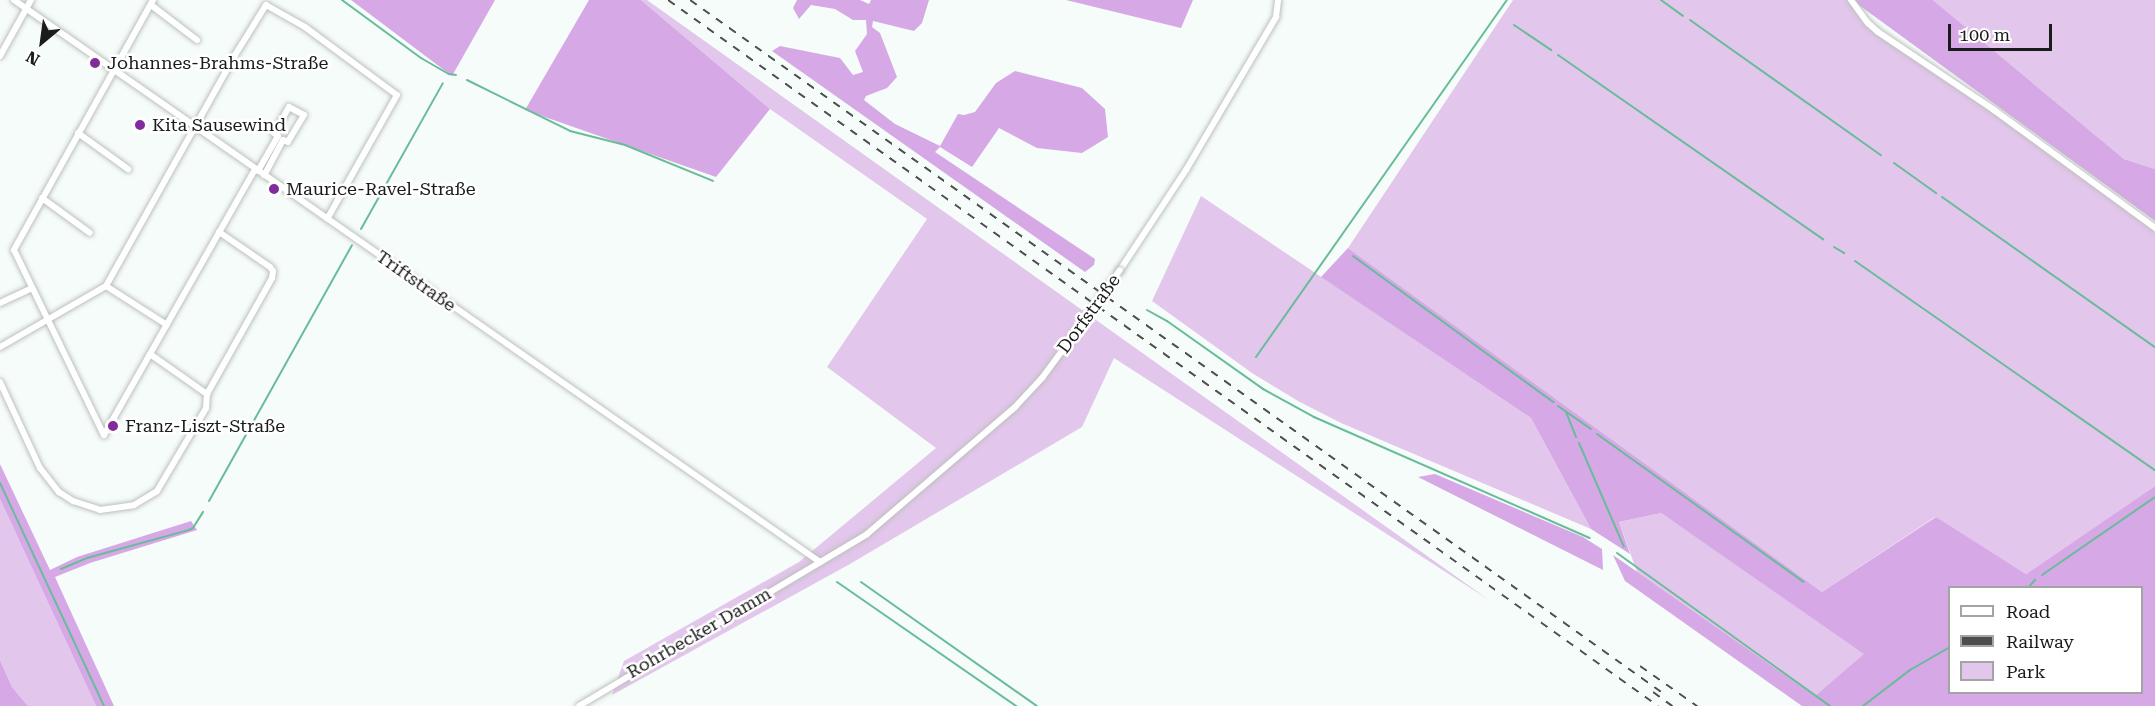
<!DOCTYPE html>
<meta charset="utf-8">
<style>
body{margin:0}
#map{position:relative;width:2155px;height:706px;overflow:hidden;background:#f6fcf9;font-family:"Roboto Serif",serif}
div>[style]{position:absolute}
.green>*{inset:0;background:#e3c6ec}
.forest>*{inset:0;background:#d6a8e6}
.stream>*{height:2px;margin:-1px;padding:0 1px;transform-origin:1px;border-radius:1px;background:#68bc99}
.roads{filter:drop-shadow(0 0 2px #bcc1be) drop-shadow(0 0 2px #bcc1be)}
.minor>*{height:6px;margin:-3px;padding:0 3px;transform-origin:3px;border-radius:3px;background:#fff}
.rail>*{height:2px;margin-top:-1px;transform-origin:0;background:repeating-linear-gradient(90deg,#4b4e4d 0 8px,transparent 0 16px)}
.bridges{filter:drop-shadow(0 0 2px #bcc1be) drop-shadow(0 0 2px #bcc1be)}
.minor-bridge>*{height:6px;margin:-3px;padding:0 3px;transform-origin:3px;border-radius:3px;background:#fff}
.dots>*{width:16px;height:16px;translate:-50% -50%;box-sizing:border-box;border:3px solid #fff;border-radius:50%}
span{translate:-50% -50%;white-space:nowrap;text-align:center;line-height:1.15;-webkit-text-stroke:5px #fff;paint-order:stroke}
.poi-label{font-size:18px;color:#1a1c1b}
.left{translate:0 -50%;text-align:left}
.street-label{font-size:18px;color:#1a1c1b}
.legend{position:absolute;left:1948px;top:586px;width:195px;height:108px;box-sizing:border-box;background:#fff;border:2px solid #a3a4a4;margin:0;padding:8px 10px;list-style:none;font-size:18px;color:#1a1c1b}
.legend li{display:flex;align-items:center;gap:12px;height:30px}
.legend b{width:30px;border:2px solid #a3a4a4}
.north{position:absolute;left:12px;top:12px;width:60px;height:60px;-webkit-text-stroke:4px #fff;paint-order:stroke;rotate:209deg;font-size:16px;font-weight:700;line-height:24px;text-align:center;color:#1a1c1b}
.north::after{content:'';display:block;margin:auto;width:21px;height:27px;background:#1a1c1b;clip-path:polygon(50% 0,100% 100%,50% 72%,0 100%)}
.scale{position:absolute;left:1948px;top:24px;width:104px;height:27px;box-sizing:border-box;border:3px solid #1a1c1b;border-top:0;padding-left:8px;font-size:18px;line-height:21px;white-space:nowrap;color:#1a1c1b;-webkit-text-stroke:4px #fff;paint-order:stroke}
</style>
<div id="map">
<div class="green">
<i style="clip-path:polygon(641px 0,647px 0,1489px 600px,1114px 358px,1082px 427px,850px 564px,612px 695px,624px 661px,799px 562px,936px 448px,827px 367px,927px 219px,770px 109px)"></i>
<i style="clip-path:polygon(1513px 0,1848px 0,1870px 29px,2155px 225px,2155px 486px,2026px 574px,1935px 517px,1822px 592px,1348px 248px)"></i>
<i style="clip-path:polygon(1933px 0,2155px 0,2155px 169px,2124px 159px)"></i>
<i style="clip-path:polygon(1201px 196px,1531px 418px,1591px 529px,1341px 423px,1298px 401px,1252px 373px,1152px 301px)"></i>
<i style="clip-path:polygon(0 499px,96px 706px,28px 706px,12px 687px,0 660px)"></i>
<i style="clip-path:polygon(1661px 513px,1865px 654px,1815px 696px,1637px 572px,1619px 522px)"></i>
</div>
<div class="forest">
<i style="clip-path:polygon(351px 0,495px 0,452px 76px)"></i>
<i style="clip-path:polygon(589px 0,641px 0,770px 109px,716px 177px,525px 110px)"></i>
<i style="clip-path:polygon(797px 0,860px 0,869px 4px,871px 0,929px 0,922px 23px,914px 31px,873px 21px,872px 27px,880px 33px,897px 77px,887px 88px,866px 96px,864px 100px,895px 124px,940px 146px,958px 114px,964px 115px,975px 112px,996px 83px,1015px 71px,1082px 88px,1105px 109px,1108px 137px,1082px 153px,1037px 148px,999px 128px,972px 167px,940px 147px,935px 152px,1095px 259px,1094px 265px,1085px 272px,772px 51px,780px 46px,840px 58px,853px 75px,863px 72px,855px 51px,867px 34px,866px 20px,853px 20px,835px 9px,811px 5px,799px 19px,793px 8px)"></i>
<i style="clip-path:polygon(1066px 0,1193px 0,1181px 28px)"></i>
<i style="clip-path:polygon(1852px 0,1933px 0,2124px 159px,2155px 169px,2155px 221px)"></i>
<i style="clip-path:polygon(evenodd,1348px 248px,1822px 592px,1936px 517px,2026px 574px,2155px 486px,2155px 706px,1802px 706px,1625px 581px,1613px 555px,1815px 696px,1864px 654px,1661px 513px,1619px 522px,1630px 554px,1591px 529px,1531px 418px,1321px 277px,1348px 248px,1950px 588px,2142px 588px,2142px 692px,1950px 692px,1950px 588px)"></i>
<i style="clip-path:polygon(0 464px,50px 570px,77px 557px,191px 521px,197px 530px,90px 563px,55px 577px,114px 706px,96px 706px,0 499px)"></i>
<i style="clip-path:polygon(1435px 474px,1583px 537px,1602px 549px,1603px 570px,1418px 477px)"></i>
<i style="clip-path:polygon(0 660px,12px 687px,28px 706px,0 706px)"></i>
</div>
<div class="stream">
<i style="left:342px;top:0;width:98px;rotate:36.3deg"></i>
<i style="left:421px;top:58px;width:32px;rotate:30deg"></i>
<i style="left:449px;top:74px;width:7px;rotate:8deg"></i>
<i style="left:1661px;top:0;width:27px;rotate:36deg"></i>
<i style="left:1690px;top:20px;width:234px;rotate:35.3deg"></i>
<i style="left:1514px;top:25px;width:45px;rotate:34deg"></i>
<i style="left:1558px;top:55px;width:323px;rotate:34.8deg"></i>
<i style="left:467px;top:80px;width:115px;rotate:26.3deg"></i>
<i style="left:570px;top:131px;width:57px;rotate:14.3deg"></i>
<i style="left:625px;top:145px;width:95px;rotate:22.2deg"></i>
<i style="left:1894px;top:163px;width:52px;rotate:35.5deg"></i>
<i style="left:1942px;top:197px;width:261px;rotate:35.2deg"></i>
<i style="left:361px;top:229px;width:167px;rotate:-60.7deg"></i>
<i style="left:1834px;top:247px;width:12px;rotate:31deg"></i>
<i style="left:1353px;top:256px;width:248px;rotate:36.1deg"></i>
<i style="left:1855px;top:261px;width:366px;rotate:34.9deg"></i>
<i style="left:1147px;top:310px;width:23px;rotate:29deg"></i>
<i style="left:1167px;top:321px;width:118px;rotate:35.3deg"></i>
<i style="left:1263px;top:389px;width:58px;rotate:28.8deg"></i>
<i style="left:1314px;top:417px;width:301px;rotate:23.7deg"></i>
<i style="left:1256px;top:357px;width:436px;rotate:-54.9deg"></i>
<i style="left:1558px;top:406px;width:40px;rotate:34.9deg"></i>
<i style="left:1566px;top:412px;width:27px;rotate:68deg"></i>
<i style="left:1597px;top:434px;width:254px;rotate:35.6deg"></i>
<i style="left:1579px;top:443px;width:113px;rotate:66.6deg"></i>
<i style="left:0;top:483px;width:246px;rotate:65deg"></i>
<i style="left:209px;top:501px;width:293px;rotate:-60.8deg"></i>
<i style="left:1617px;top:553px;width:262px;rotate:35.7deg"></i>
<i style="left:61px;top:569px;width:28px;rotate:-23deg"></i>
<i style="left:87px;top:558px;width:106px;rotate:-15.4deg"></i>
<i style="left:189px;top:530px;width:4px;rotate:-27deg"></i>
<i style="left:193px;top:528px;width:19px;rotate:-58deg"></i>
<i style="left:2042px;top:575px;width:137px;rotate:-34.6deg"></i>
<i style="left:837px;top:582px;width:218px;rotate:34.7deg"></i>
<i style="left:861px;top:582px;width:215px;rotate:35.2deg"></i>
<i style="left:2028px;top:588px;width:11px;rotate:-49deg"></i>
<i style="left:1863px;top:706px;width:59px;rotate:-37.5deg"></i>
<i style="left:1910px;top:670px;width:46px;rotate:-29.9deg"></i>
</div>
<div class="roads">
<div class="minor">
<i style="left:14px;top:0;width:983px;rotate:34.89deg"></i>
<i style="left:153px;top:0;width:286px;rotate:119.1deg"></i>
<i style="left:14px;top:250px;width:206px;rotate:64.1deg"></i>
<i style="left:104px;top:435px;width:306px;rotate:-60.4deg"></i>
<i style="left:1851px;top:0;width:29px;rotate:54deg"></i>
<i style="left:1868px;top:23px;width:13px;rotate:42deg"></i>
<i style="left:1878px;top:32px;width:140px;rotate:33.9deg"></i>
<i style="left:1994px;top:110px;width:200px;rotate:36.2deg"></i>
<i style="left:151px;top:5px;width:58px;rotate:37.3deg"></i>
<i style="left:0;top:56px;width:64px;rotate:-61deg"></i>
<i style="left:78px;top:133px;width:62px;rotate:35.8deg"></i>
<i style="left:258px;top:171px;width:40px;rotate:-60.3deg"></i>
<i style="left:278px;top:136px;width:5px;rotate:-143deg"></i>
<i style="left:274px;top:133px;width:30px;rotate:-60deg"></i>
<i style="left:289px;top:107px;width:17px;rotate:28deg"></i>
<i style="left:304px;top:115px;width:31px;rotate:121deg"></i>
<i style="left:288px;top:142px;width:5px;rotate:-158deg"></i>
<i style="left:283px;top:140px;width:40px;rotate:118deg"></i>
<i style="left:42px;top:198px;width:59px;rotate:36.1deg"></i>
<i style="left:1120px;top:270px;width:120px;rotate:-56.6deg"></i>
<i style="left:1186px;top:170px;width:178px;rotate:-59.5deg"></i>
<i style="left:1276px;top:17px;width:17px;rotate:-83deg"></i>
<i style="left:106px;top:286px;width:72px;rotate:32.6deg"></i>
<i style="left:0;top:303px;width:35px;rotate:-25deg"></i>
<i style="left:0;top:347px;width:122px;rotate:-29.9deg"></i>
<i style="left:106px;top:286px;width:265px;rotate:-60.8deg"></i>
<i style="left:235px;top:55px;width:59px;rotate:-58.2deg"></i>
<i style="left:266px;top:5px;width:45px;rotate:29.4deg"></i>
<i style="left:305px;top:27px;width:114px;rotate:36.5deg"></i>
<i style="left:397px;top:95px;width:142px;rotate:119.4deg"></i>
<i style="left:150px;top:354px;width:70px;rotate:35.1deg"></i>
<i style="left:0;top:382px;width:95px;rotate:65.1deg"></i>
<i style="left:40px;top:468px;width:31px;rotate:52deg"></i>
<i style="left:59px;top:492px;width:17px;rotate:33deg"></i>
<i style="left:73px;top:501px;width:28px;rotate:18deg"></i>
<i style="left:100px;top:510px;width:34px;rotate:-8deg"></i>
<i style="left:134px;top:505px;width:27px;rotate:-31deg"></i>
<i style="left:157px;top:491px;width:96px;rotate:-59.4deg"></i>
<i style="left:206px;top:408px;width:14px;rotate:-86deg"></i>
<i style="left:207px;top:394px;width:133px;rotate:-60.7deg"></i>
<i style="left:272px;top:278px;width:7px;rotate:-82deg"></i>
<i style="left:273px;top:271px;width:5px;rotate:-127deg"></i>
<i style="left:270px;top:267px;width:62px;rotate:-145.5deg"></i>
<i style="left:579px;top:706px;width:335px;rotate:-30.8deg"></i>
<i style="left:867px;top:534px;width:195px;rotate:-40.6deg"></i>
<i style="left:1015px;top:407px;width:40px;rotate:-47deg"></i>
<i style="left:1042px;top:378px;width:56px;rotate:-53.7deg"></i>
</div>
</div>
<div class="rail">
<i style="left:668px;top:0;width:1216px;rotate:35.49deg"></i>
<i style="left:690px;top:0;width:1196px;rotate:35.47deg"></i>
<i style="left:1640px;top:666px;width:70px;rotate:35.1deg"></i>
<i style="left:1653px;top:692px;width:24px;rotate:36deg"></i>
</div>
<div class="bridges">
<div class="minor-bridge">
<i style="left:1075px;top:333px;width:77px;rotate:-54.5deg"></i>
</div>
</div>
<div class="dots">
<i style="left:95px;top:63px;background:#822c9b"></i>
<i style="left:140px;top:125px;background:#822c9b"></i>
<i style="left:274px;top:189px;background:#822c9b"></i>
<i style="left:113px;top:426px;background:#822c9b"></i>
</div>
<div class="poi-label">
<span class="left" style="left:107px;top:63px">Johannes-Brahms-Straße</span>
<span class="left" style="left:152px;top:125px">Kita Sausewind</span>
<span class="left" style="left:286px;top:189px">Maurice-Ravel-Straße</span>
<span class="left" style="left:125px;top:426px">Franz-Liszt-Straße</span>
</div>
<div class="street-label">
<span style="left:416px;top:281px;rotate:35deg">Triftstraße</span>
<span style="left:1089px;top:314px;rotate:-54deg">Dorfstraße</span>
<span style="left:699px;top:633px;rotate:-30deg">Rohrbecker Damm</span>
</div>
<ul class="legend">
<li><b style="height:8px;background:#fff"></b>Road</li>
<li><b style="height:8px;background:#4b4e4d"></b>Railway</li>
<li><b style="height:16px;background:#e3c6ec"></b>Park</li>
</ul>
<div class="north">N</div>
<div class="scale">100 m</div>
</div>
